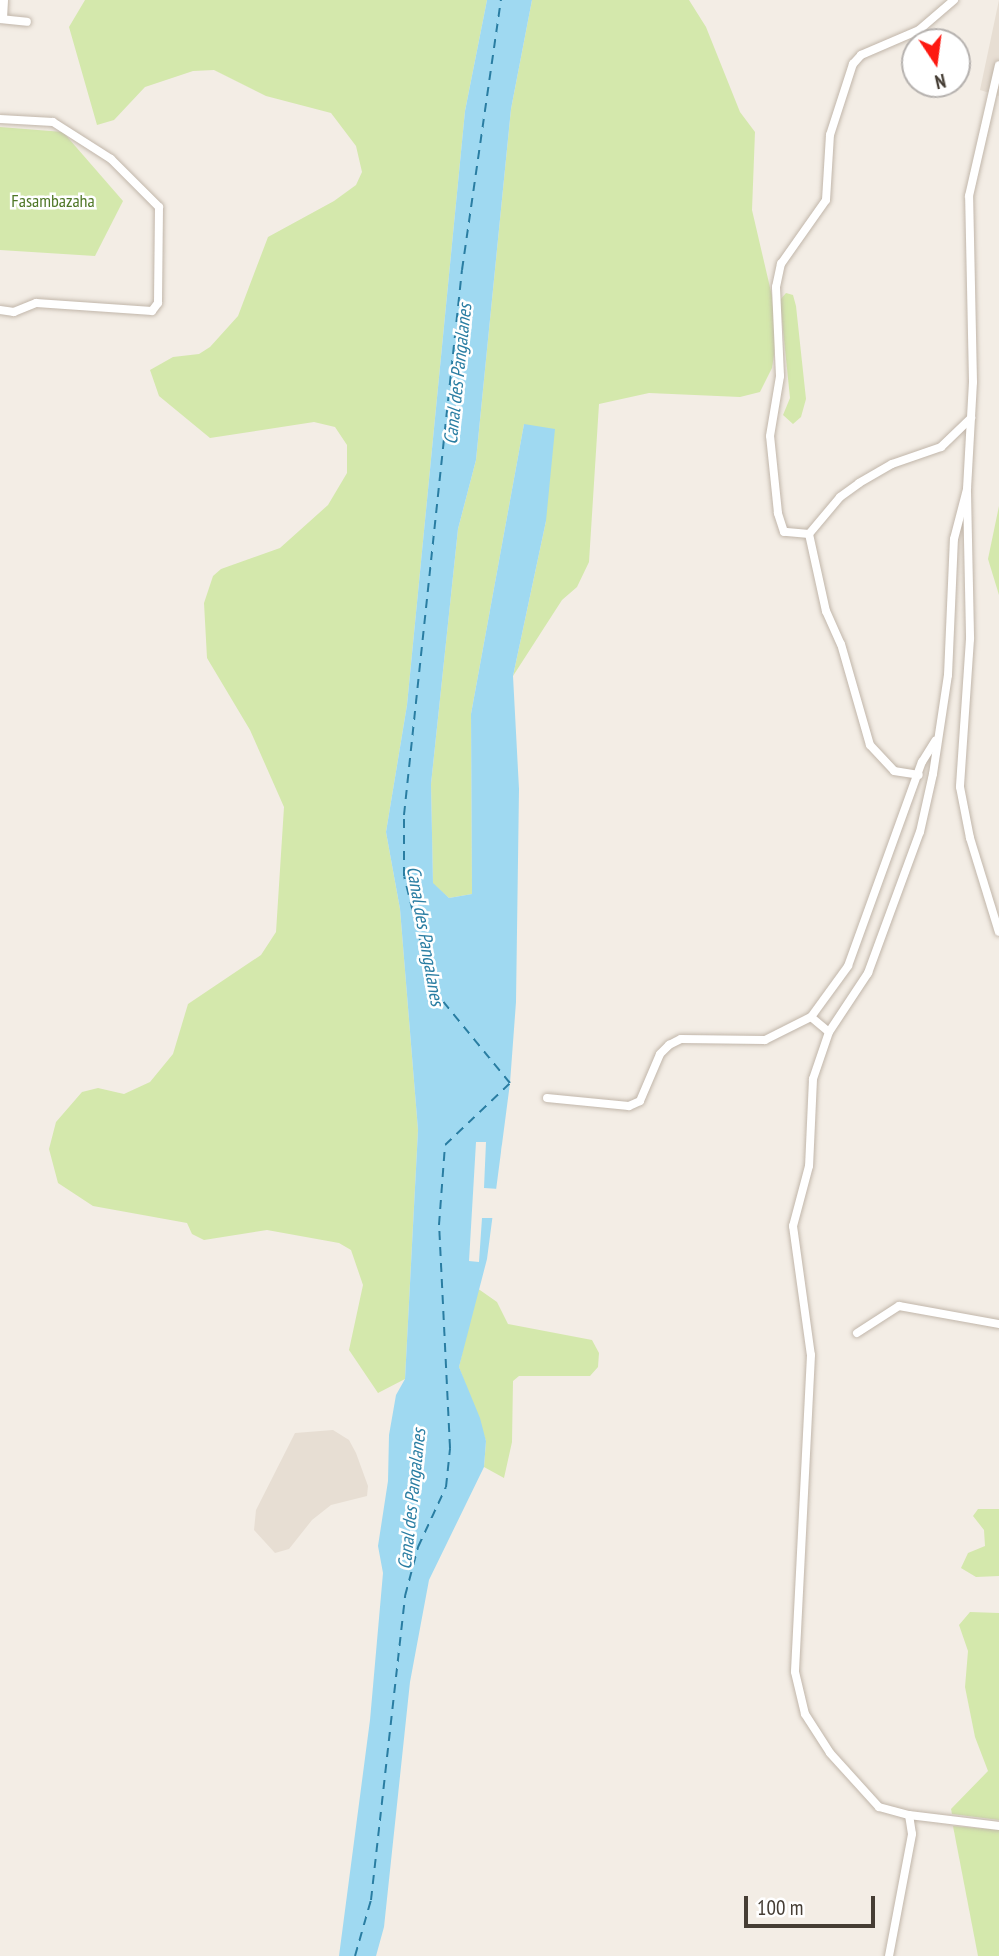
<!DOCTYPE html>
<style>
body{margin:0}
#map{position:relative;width:999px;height:1956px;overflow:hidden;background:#f3ede5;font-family:"PT Sans Narrow",sans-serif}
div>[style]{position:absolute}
.residential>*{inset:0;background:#e7ded3}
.green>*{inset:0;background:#d4e8ac}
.water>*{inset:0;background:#9fd9f1}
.pier>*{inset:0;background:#f3ede5}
.ferry>*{height:2px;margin-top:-1px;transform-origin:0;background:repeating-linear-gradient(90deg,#297da2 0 9px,transparent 0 16px)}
.roads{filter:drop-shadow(0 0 2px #c1b6aa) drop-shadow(0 0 2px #c1b6aa)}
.street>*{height:8px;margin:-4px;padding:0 4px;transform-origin:4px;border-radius:4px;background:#fff}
span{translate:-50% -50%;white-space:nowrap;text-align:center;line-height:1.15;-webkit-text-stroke:5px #fff;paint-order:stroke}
.park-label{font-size:18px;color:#4f7727}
.water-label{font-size:19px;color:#297da2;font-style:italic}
.north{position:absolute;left:901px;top:28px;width:70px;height:70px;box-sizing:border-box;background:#fff;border:2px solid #b5b1ae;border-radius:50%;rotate:167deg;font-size:19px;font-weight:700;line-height:28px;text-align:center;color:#453d34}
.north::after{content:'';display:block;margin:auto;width:24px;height:32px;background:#fd1911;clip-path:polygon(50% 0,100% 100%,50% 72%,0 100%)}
.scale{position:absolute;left:744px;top:1896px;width:131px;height:32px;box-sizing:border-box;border:4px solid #453d34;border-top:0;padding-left:9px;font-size:21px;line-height:24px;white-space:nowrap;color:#453d34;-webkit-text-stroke:5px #fff;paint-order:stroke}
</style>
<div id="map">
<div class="residential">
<i style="clip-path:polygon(999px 0,999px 96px,980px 90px)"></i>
<i style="clip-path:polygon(333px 1430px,349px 1440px,356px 1453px,368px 1486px,367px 1496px,331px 1505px,312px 1520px,289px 1549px,275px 1553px,254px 1530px,256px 1510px,295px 1433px)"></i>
</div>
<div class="green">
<i style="clip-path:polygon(85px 0,487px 0,465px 111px,407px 705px,386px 832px,400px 909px,418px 1130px,405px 1379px,378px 1393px,349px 1350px,363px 1285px,351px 1250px,339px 1243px,267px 1230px,204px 1240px,192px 1234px,187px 1223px,93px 1206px,58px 1183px,49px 1149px,56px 1122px,82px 1092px,98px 1088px,124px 1094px,150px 1082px,173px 1054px,188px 1004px,261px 955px,276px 932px,284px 807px,250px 730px,207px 658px,204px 603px,213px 576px,221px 569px,280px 548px,328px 505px,347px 473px,347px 445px,335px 427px,314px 422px,210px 438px,159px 396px,150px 370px,173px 357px,199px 354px,210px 347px,238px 316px,268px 237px,334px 201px,356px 185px,362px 172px,356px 146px,331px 113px,266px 96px,214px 70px,193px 71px,145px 87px,114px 120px,97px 125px,69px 27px)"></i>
<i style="clip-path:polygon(532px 0,689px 0,706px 27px,740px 112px,755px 132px,752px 210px,772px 296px,776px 342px,772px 368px,760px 392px,740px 397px,649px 393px,599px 404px,589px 562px,577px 587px,562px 600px,513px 676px,546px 521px,524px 424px,471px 714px,472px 894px,449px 898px,433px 884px,431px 784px,458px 529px,476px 460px,511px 109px)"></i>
<i style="clip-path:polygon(0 127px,63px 132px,123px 201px,95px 256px,0 250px)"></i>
<i style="clip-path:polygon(786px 293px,793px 295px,796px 306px,806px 399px,801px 417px,793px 424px,783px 415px,790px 398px,780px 300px)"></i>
<i style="clip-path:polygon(999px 506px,999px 595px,988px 559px)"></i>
<i style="clip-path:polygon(477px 1288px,497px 1302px,508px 1324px,592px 1340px,599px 1353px,598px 1367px,590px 1376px,519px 1376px,513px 1381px,512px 1442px,504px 1478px,484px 1467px,486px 1441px,459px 1367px)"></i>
<i style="clip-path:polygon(978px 1509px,999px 1509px,999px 1576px,976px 1577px,961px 1568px,968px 1553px,985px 1546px,984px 1530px,973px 1516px)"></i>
<i style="clip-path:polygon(970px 1612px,999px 1613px,999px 1820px,952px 1814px,951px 1809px,988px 1771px,975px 1737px,965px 1687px,968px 1651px,959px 1625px)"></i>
<i style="clip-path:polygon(953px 1826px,999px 1830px,999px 1956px,978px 1956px)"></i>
</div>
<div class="water">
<i style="clip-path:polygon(487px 0,532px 0,511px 109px,476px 460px,458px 529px,431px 784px,433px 883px,449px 898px,472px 894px,471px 714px,524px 424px,555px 429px,546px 521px,513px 676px,519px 789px,516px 1002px,510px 1083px,487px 1259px,459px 1367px,480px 1418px,486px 1441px,484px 1467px,429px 1580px,410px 1682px,384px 1927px,376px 1956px,339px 1956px,370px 1720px,383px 1573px,378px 1546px,388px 1481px,389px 1435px,396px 1395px,405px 1379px,418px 1130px,400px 909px,386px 832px,407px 705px,465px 111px)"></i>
</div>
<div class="pier">
<i style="clip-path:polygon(476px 1142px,486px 1142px,484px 1188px,499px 1189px,502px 1144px,505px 1144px,496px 1218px,482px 1218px,479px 1262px,469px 1261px)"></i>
</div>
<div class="ferry">
<i style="left:355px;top:1956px;width:58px;rotate:-74.1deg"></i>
<i style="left:371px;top:1900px;width:306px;rotate:-83.6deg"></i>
<i style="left:405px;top:1596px;width:51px;rotate:-75.1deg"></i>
<i style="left:418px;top:1547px;width:66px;rotate:-65deg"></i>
<i style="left:446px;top:1487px;width:39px;rotate:-84deg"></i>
<i style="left:450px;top:1448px;width:223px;rotate:-92.8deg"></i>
<i style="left:439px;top:1225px;width:80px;rotate:-85.7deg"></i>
<i style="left:445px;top:1145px;width:90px;rotate:-43.6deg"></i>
<i style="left:510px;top:1083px;width:123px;rotate:-129.4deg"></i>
<i style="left:432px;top:988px;width:115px;rotate:-104deg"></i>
<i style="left:404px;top:876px;width:61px;rotate:-90deg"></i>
<i style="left:404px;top:815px;width:548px;rotate:-83.93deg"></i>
<i style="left:462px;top:270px;width:273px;rotate:-81.8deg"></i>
</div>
<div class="roads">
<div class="street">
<i style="left:0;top:19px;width:27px;rotate:6deg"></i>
<i style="left:3px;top:19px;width:19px;rotate:-87deg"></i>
<i style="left:0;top:119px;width:53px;rotate:3.2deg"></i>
<i style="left:53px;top:122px;width:69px;rotate:32.5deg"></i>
<i style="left:111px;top:159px;width:68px;rotate:45deg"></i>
<i style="left:159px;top:207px;width:96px;rotate:90.6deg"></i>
<i style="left:158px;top:303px;width:10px;rotate:127deg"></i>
<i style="left:152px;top:311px;width:116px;rotate:-176.1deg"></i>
<i style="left:36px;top:303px;width:24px;rotate:158deg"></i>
<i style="left:14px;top:312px;width:14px;rotate:-172deg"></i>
<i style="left:967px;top:492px;width:147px;rotate:88.8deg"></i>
<i style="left:970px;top:639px;width:148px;rotate:93.9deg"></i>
<i style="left:960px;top:787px;width:52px;rotate:78.9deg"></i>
<i style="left:970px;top:838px;width:98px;rotate:72.9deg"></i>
<i style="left:809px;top:534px;width:25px;rotate:-175deg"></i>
<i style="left:784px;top:532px;width:20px;rotate:-108deg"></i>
<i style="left:778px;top:513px;width:77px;rotate:-95.9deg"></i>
<i style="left:770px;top:436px;width:61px;rotate:-80.5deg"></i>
<i style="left:780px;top:376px;width:89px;rotate:-92.6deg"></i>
<i style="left:776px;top:287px;width:24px;rotate:-78deg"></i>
<i style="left:781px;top:264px;width:78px;rotate:-54.9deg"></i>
<i style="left:826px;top:200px;width:65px;rotate:-86.5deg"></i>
<i style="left:830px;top:135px;width:75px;rotate:-72.1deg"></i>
<i style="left:853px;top:64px;width:12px;rotate:-48deg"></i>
<i style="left:861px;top:55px;width:63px;rotate:-23.3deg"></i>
<i style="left:919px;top:30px;width:46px;rotate:-40.6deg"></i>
<i style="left:809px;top:534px;width:79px;rotate:77.6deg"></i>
<i style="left:826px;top:611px;width:36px;rotate:66deg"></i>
<i style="left:841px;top:644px;width:105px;rotate:74deg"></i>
<i style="left:870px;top:745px;width:35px;rotate:47deg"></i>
<i style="left:894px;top:771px;width:25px;rotate:9deg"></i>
<i style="left:809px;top:534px;width:48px;rotate:-50deg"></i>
<i style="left:840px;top:497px;width:24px;rotate:-36deg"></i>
<i style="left:859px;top:483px;width:38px;rotate:-30deg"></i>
<i style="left:892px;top:464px;width:52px;rotate:-19.1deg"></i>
<i style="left:941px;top:447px;width:42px;rotate:-44deg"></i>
<i style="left:811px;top:1017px;width:23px;rotate:40deg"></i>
<i style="left:829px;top:1032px;width:50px;rotate:108.8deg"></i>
<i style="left:813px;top:1079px;width:87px;rotate:92.6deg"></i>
<i style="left:809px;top:1166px;width:62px;rotate:104.9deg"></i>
<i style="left:793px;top:1226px;width:130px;rotate:82.1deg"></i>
<i style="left:811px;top:1355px;width:317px;rotate:92.9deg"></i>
<i style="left:795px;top:1672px;width:43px;rotate:76.6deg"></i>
<i style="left:805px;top:1714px;width:46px;rotate:57.3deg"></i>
<i style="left:830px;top:1753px;width:73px;rotate:47.8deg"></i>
<i style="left:879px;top:1807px;width:31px;rotate:15deg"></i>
<i style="left:909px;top:1815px;width:91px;rotate:7deg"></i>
<i style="left:829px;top:1032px;width:71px;rotate:-56.5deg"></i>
<i style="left:868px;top:973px;width:150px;rotate:-69.8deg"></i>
<i style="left:920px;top:832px;width:59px;rotate:-77.4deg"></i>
<i style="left:933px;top:774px;width:100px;rotate:-81.4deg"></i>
<i style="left:948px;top:675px;width:136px;rotate:-87.5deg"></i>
<i style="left:954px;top:539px;width:52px;rotate:-75.4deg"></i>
<i style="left:967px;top:489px;width:107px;rotate:-86.8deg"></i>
<i style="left:973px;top:382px;width:186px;rotate:-91.2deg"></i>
<i style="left:969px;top:196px;width:134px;rotate:-77.1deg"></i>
<i style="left:547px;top:1098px;width:82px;rotate:5.6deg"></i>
<i style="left:629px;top:1106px;width:12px;rotate:-24deg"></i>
<i style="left:640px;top:1101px;width:51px;rotate:-66.9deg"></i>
<i style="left:660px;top:1054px;width:13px;rotate:-45deg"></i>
<i style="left:669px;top:1045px;width:13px;rotate:-27deg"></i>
<i style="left:681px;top:1039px;width:84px;rotate:0.7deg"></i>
<i style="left:765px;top:1040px;width:51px;rotate:-26.6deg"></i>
<i style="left:811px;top:1017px;width:63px;rotate:-54deg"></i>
<i style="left:848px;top:966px;width:217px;rotate:-70.1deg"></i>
<i style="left:922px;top:762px;width:25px;rotate:-58deg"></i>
<i style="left:857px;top:1333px;width:50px;rotate:-32.7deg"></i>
<i style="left:899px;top:1306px;width:102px;rotate:10.2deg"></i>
<i style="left:889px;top:1956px;width:124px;rotate:-79.3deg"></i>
<i style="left:912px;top:1834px;width:19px;rotate:-99deg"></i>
</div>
</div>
<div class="park-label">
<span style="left:53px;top:201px">Fasambazaha</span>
</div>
<div class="water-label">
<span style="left:458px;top:374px;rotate:-84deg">Canal des Pangalanes</span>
<span style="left:425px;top:936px;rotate:80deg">Canal des Pangalanes</span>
<span style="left:412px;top:1499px;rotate:-84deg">Canal des Pangalanes</span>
</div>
<div class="north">N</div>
<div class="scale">100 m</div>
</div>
